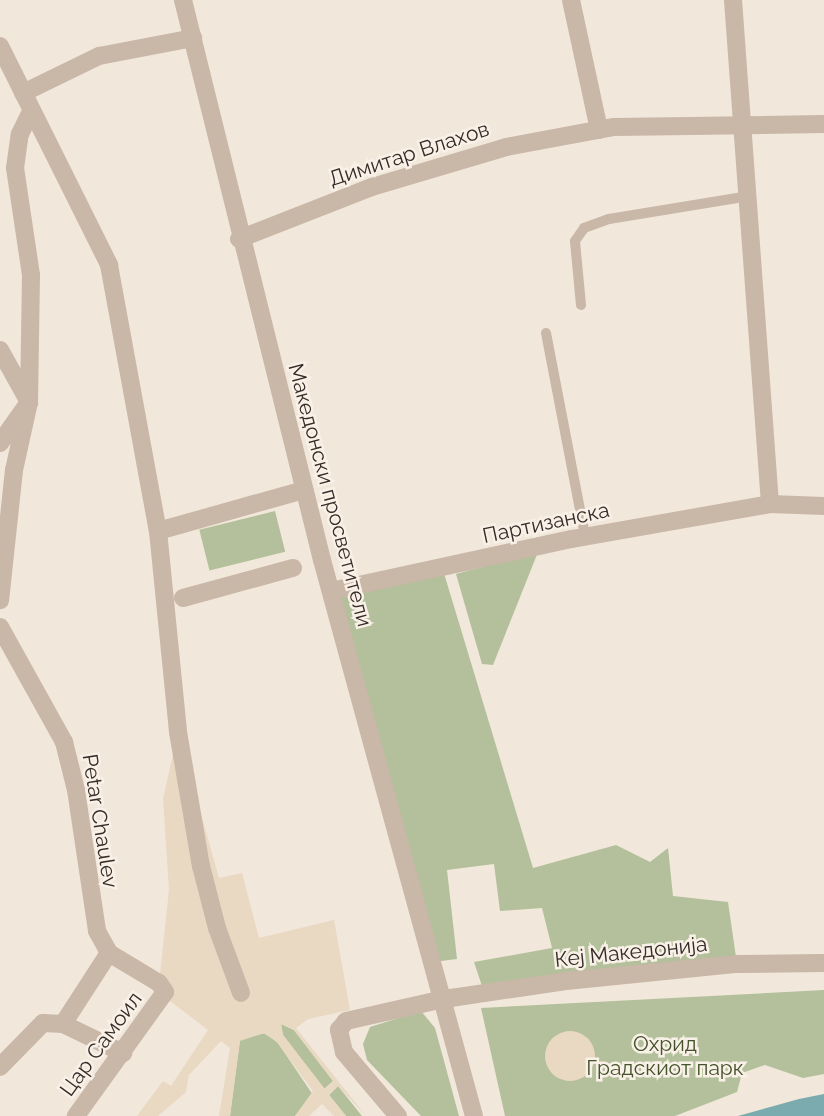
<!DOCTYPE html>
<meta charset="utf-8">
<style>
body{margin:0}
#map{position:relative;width:824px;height:1116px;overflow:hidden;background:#f1e7db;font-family:Raleway,sans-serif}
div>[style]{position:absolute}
.green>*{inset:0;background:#b3c09b;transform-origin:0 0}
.plaza>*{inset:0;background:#e9d8c2}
.round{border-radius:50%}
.water>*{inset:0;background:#7babae}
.lane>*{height:10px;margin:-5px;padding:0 5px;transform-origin:5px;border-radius:5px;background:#c9b7a7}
.street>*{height:18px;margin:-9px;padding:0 9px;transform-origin:9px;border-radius:9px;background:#c9b7a7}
span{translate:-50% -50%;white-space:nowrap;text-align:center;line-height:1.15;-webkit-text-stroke:5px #f9f1e7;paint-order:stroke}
.street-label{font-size:21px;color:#362c28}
.park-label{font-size:21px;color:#44532c}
</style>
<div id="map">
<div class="green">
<i style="left:275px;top:511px;width:42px;height:78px;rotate:76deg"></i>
<i style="clip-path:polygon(538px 552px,493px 665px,482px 664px,456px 574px)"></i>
<i style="clip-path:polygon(443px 570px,533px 868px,616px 845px,650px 862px,668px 848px,673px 896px,728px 902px,737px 964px,484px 992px,474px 962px,552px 948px,542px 908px,500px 911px,494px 864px,447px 870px,457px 959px,433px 962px,333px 594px)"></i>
<i style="clip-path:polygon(824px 990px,824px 1074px,803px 1078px,765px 1065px,742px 1073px,737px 1092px,675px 1116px,505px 1116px,481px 1008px)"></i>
<i style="clip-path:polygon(421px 1011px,435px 1028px,459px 1116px,421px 1116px,367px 1060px,363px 1044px,370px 1027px)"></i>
<i style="clip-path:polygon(281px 1024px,294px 1030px,333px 1081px,324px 1089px,283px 1035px)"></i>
<i style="clip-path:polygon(265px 1033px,278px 1043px,313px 1095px,295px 1116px,230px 1116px,240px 1040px)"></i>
<i style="clip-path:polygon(338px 1086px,362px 1116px,346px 1116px,329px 1095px)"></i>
</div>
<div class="plaza">
<i style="clip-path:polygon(evenodd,178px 732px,219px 878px,242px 873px,259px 938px,334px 920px,350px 1010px,308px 1019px,296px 1028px,366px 1116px,338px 1086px,329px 1095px,346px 1116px,334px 1116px,322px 1104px,309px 1116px,295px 1116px,313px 1091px,276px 1041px,263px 1033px,240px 1041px,230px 1116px,219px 1116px,230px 1048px,221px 1041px,189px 1075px,186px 1092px,158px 1116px,137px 1116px,163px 1081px,171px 1086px,208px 1030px,170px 1001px,160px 974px,169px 890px,163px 799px,178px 732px,281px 1024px,294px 1030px,333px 1081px,325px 1089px,283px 1035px,281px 1024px)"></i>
<i class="round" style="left:545px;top:1031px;width:50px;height:50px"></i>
</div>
<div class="water">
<i style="clip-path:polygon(824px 1094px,824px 1116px,738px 1116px,799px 1099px)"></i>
</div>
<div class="lane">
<i style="left:581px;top:305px;width:64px;rotate:-95.4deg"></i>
<i style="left:575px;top:241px;width:16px;rotate:-55deg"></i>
<i style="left:584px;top:228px;width:27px;rotate:-20deg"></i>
<i style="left:609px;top:219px;width:142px;rotate:-9.3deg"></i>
<i style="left:546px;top:333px;width:207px;rotate:79.1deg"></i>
</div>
<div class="street">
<i style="left:183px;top:0;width:577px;rotate:76.06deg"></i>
<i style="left:322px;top:560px;width:576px;rotate:74.71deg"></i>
<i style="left:571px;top:0;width:133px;rotate:77.8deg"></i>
<i style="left:733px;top:0;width:505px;rotate:85.8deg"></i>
<i style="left:0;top:46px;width:245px;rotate:63.5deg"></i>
<i style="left:109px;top:265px;width:270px;rotate:79.6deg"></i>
<i style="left:158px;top:531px;width:202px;rotate:84.3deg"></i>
<i style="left:178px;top:732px;width:136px;rotate:80.3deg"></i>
<i style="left:201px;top:866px;width:64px;rotate:75.5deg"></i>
<i style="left:217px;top:928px;width:69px;rotate:69.7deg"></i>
<i style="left:23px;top:93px;width:85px;rotate:-26deg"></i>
<i style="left:99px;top:56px;width:96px;rotate:-10.8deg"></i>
<i style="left:239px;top:239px;width:143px;rotate:-21.4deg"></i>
<i style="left:372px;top:187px;width:140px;rotate:-16.6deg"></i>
<i style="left:506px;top:147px;width:110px;rotate:-10.5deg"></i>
<i style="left:614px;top:127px;width:210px;rotate:-0.8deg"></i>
<i style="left:0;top:350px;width:60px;rotate:60.9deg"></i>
<i style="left:29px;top:402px;width:70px;rotate:102.4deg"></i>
<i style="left:14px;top:470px;width:131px;rotate:96.1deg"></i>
<i style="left:0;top:443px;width:50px;rotate:-54.7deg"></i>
<i style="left:29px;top:402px;width:127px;rotate:-89.1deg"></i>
<i style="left:31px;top:275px;width:108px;rotate:-98.5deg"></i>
<i style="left:15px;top:168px;width:34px;rotate:-82deg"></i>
<i style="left:20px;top:134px;width:25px;rotate:-64deg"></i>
<i style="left:158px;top:531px;width:152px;rotate:-15.7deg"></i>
<i style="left:331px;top:591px;width:247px;rotate:-12.2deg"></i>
<i style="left:572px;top:539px;width:201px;rotate:-10deg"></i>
<i style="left:770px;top:504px;width:54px;rotate:2.1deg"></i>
<i style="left:183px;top:598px;width:114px;rotate:-15.3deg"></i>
<i style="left:0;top:627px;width:132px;rotate:60.9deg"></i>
<i style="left:64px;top:742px;width:49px;rotate:76deg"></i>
<i style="left:76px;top:790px;width:143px;rotate:81.5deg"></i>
<i style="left:97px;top:931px;width:25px;rotate:61deg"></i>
<i style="left:109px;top:953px;width:58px;rotate:31deg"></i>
<i style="left:159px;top:983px;width:11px;rotate:56deg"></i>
<i style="left:165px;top:992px;width:153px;rotate:125.7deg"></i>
<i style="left:63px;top:1024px;width:67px;rotate:25.8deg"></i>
<i style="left:0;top:1067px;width:62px;rotate:-45.7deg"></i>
<i style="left:43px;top:1023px;width:20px;rotate:3deg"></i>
<i style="left:63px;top:1024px;width:85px;rotate:-57.1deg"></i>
<i style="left:398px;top:1116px;width:84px;rotate:-130.2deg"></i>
<i style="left:344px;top:1052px;width:23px;rotate:-103deg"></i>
<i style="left:339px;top:1030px;width:11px;rotate:-52deg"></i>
<i style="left:346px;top:1021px;width:100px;rotate:-12.7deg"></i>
<i style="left:444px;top:999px;width:123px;rotate:-8.4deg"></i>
<i style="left:566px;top:981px;width:172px;rotate:-5.7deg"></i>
<i style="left:737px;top:964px;width:87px;rotate:-0.7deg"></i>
</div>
<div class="street-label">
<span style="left:409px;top:154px;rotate:-18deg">Димитар Влахов</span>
<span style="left:330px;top:495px;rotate:75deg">Македонски просветители</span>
<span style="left:546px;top:523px;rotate:-12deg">Партизанска</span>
<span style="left:100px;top:821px;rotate:81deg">Petar Chaulev</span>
<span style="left:631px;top:952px;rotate:-6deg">Кеј Македонија</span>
<span style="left:101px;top:1044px;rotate:-54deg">Цар Самоил</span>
</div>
<div class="park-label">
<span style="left:665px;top:1056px">Охрид<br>Градскиот парк</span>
</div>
</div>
